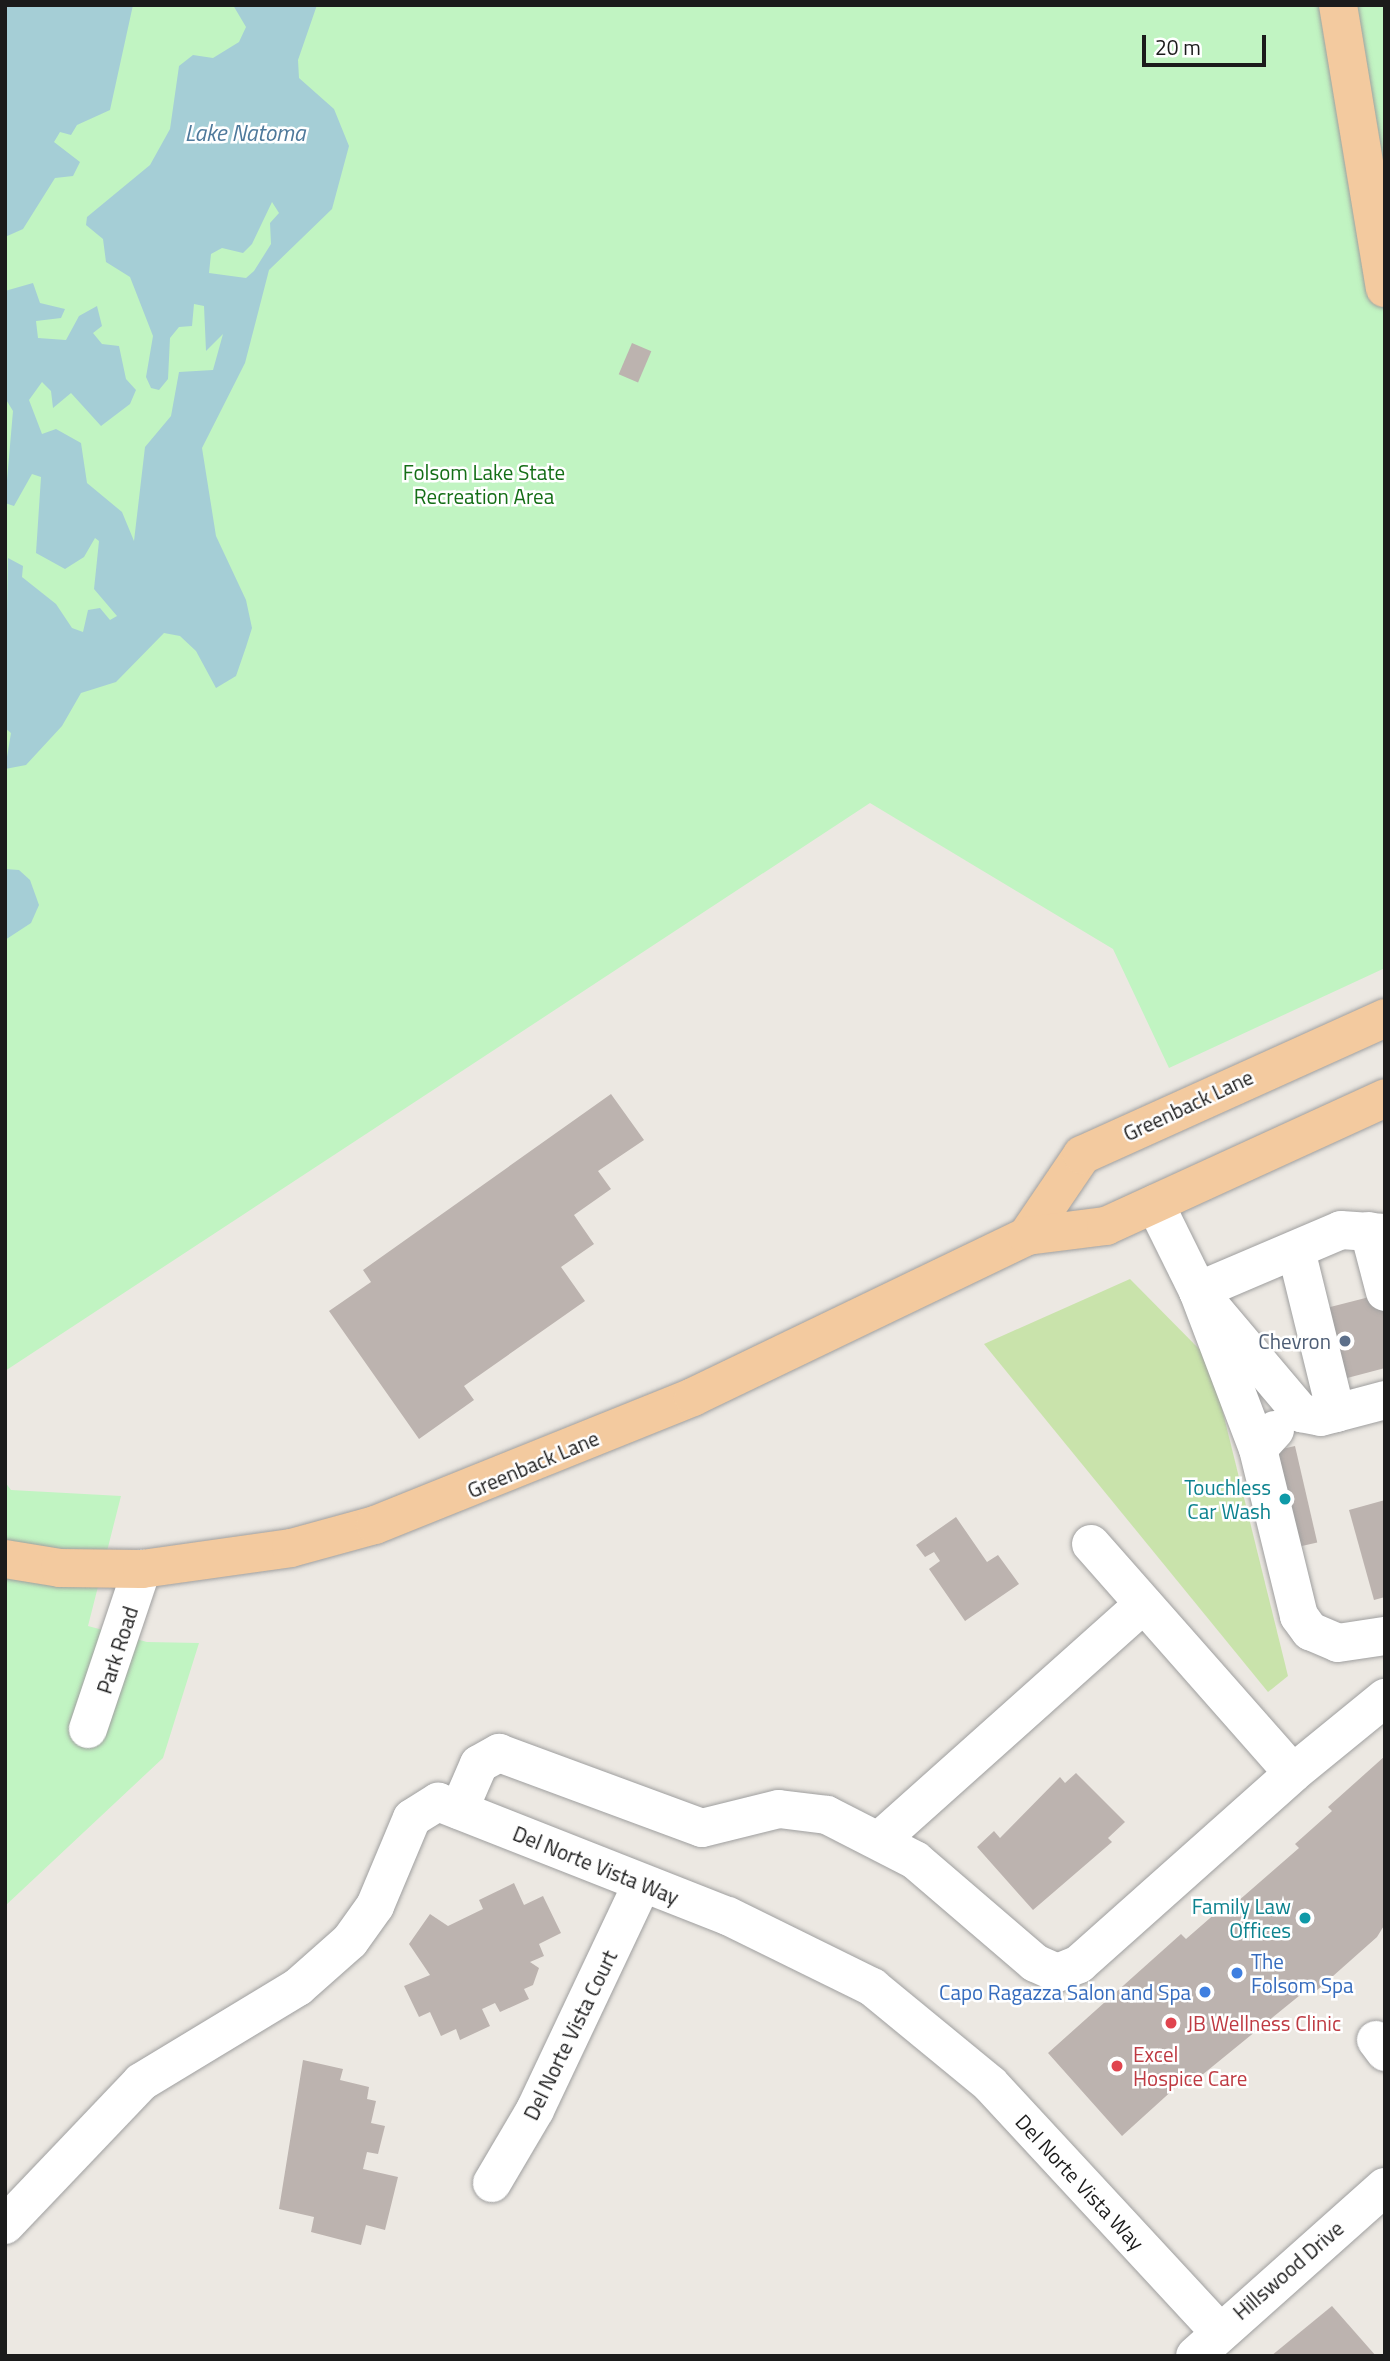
<!DOCTYPE html>
<style>
body{margin:0}
#map{position:relative;width:1390px;height:2361px;overflow:hidden;background:#ece8e2;font-family:"Titillium Web",sans-serif}
div>[style]{position:absolute}
.grass>*{inset:0;background:#c9e3ab}
.park>*{inset:0;background:#c1f4c2}
.water>*{inset:0;background:#a5ced6}
.building>*{inset:0;background:#bcb3af;transform-origin:0 0}
.roads{filter:drop-shadow(0 0 2px #9f9f9f) drop-shadow(0 0 2px #9f9f9f)}
.minor>*{height:38px;margin:-19px;padding:0 19px;transform-origin:19px;border-radius:19px;background:#fff}
.major>*{height:38px;margin:-19px;padding:0 19px;transform-origin:19px;border-radius:19px;background:#f3ca9f}
.dots>*{width:19px;height:19px;translate:-50% -50%;box-sizing:border-box;border:4px solid #fff;border-radius:50%}
span{translate:-50% -50%;white-space:nowrap;text-align:center;line-height:1.15;-webkit-text-stroke:5px #fff;paint-order:stroke}
.park-label{font-size:21px;color:#146e16}
.street-label{font-size:21px;color:#1b1b1b}
.service-label{font-size:21px;color:#4e5e75}
.right{translate:-100% -50%;text-align:right}
.culture-label{font-size:21px;color:#0d838f}
.shop-label{font-size:21px;color:#366cbe}
.left{translate:0 -50%;text-align:left}
.health-label{font-size:21px;color:#be3a42}
.water-label{font-size:23px;color:#4e799b;font-style:italic}
.frame{position:absolute;inset:0;border:7px solid #1b1b1b;pointer-events:none}
.scale{position:absolute;left:1142px;top:35px;width:124px;height:32px;box-sizing:border-box;border:4px solid #1b1b1b;border-top:0;padding-left:9px;font-size:21px;line-height:24px;white-space:nowrap;color:#1b1b1b;-webkit-text-stroke:5px #fff;paint-order:stroke}
</style>
<div id="map">
<div class="grass">
<i style="clip-path:polygon(1130px 1279px,1210px 1360px,1288px 1676px,1268px 1692px,984px 1344px)"></i>
</div>
<div class="park">
<i style="clip-path:polygon(5px 5px,1385px 5px,1385px 968px,1169px 1068px,1113px 949px,870px 803px,5px 1371px)"></i>
<i style="clip-path:polygon(5px 1482px,11px 1490px,121px 1496px,88px 1626px,147px 1642px,199px 1643px,163px 1758px,5px 1906px)"></i>
</div>
<div class="water">
<i style="clip-path:polygon(5px 5px,133px 5px,110px 110px,77px 125px,71px 135px,60px 132px,54px 142px,80px 162px,73px 176px,55px 178px,23px 229px,5px 237px)"></i>
<i style="clip-path:polygon(evenodd,233px 5px,317px 5px,298px 60px,299px 78px,334px 109px,349px 146px,332px 209px,269px 270px,245px 363px,202px 448px,216px 536px,246px 600px,252px 628px,246px 647px,236px 676px,216px 688px,196px 651px,180px 636px,164px 633px,116px 682px,81px 693px,62px 726px,26px 765px,5px 769px,11px 733px,5px 728px,8px 558px,23px 566px,22px 577px,56px 604px,72px 628px,83px 632px,88px 610px,100px 608px,110px 620px,117px 616px,94px 589px,99px 541px,95px 538px,84px 557px,65px 569px,36px 553px,41px 477px,32px 474px,14px 506px,5px 503px,13px 411px,5px 398px,5px 291px,33px 283px,40px 303px,65px 309px,61px 318px,36px 321px,38px 338px,66px 340px,79px 316px,97px 306px,102px 326px,93px 333px,102px 344px,119px 346px,126px 379px,136px 390px,130px 404px,101px 426px,71px 393px,53px 408px,51px 391px,42px 382px,29px 400px,42px 434px,56px 429px,81px 443px,87px 483px,122px 512px,134px 541px,145px 447px,171px 416px,179px 372px,213px 370px,223px 334px,206px 351px,204px 306px,194px 304px,192px 326px,179px 327px,170px 338px,168px 379px,159px 390px,151px 388px,146px 377px,153px 336px,130px 277px,106px 262px,103px 239px,86px 225px,87px 217px,150px 165px,170px 129px,179px 66px,193px 55px,213px 58px,239px 42px,246px 27px,233px 5px,272px 202px,279px 213px,270px 223px,271px 244px,254px 271px,246px 278px,209px 273px,211px 254px,222px 248px,243px 253px,252px 244px,272px 202px)"></i>
<i style="clip-path:polygon(5px 869px,19px 870px,30px 880px,39px 905px,31px 923px,5px 940px)"></i>
</div>
<div class="building">
<i style="left:632px;top:343px;width:21px;height:34px;rotate:23deg"></i>
<i style="clip-path:polygon(611px 1094px,644px 1140px,598px 1171px,611px 1189px,574px 1215px,594px 1244px,561px 1267px,585px 1301px,464px 1386px,474px 1400px,419px 1439px,329px 1311px,371px 1282px,363px 1270px)"></i>
<i style="clip-path:polygon(1385px 1293px,1385px 1368px,1317px 1386px,1299px 1315px)"></i>
<i style="left:1295px;top:1446px;width:99px;height:44px;rotate:77deg"></i>
<i style="clip-path:polygon(1385px 1500px,1385px 1597px,1374px 1600px,1349px 1510px)"></i>
<i style="clip-path:polygon(956px 1517px,987px 1562px,998px 1555px,1019px 1584px,965px 1621px,929px 1569px,940px 1561px,934px 1552px,925px 1557px,916px 1545px)"></i>
<i style="clip-path:polygon(1385px 1756px,1385px 1924px,1377px 1937px,1315px 1992px,1310px 1987px,1191px 2084px,1186px 2078px,1122px 2136px,1048px 2053px,1181px 1934px,1186px 1939px,1233px 1898px,1237px 1902px,1299px 1848px,1295px 1844px,1332px 1811px,1328px 1807px)"></i>
<i style="clip-path:polygon(1076px 1773px,1125px 1822px,1108px 1838px,1112px 1842px,1033px 1910px,977px 1847px,994px 1831px,1000px 1838px,1060px 1777px,1065px 1783px)"></i>
<i style="clip-path:polygon(514px 1883px,524px 1905px,543px 1896px,561px 1933px,539px 1944px,544px 1956px,530px 1962px,539px 1968px,533px 1985px,524px 1989px,529px 1999px,500px 2012px,495px 2003px,482px 2009px,490px 2026px,460px 2040px,456px 2029px,441px 2036px,430px 2012px,419px 2017px,404px 1986px,430px 1975px,409px 1944px,430px 1914px,448px 1926px,483px 1909px,479px 1900px)"></i>
<i style="clip-path:polygon(303px 2060px,343px 2069px,340px 2080px,369px 2087px,367px 2099px,376px 2101px,371px 2123px,385px 2126px,378px 2154px,367px 2152px,363px 2169px,398px 2177px,385px 2230px,366px 2225px,361px 2245px,311px 2232px,314px 2217px,279px 2209px)"></i>
<i style="clip-path:polygon(1332px 2306px,1376px 2356px,1271px 2356px)"></i>
</div>
<div class="roads">
<div class="minor">
<i style="left:1155px;top:1204px;width:97px;rotate:63.7deg"></i>
<i style="left:1198px;top:1291px;width:160px;rotate:49.8deg"></i>
<i style="left:1301px;top:1413px;width:20px;rotate:11deg"></i>
<i style="left:1321px;top:1417px;width:66px;rotate:-14.9deg"></i>
<i style="left:1369px;top:1231px;width:63px;rotate:75.3deg"></i>
<i style="left:1296px;top:1250px;width:168px;rotate:76.2deg"></i>
<i style="left:1275px;top:1430px;width:25px;rotate:132deg"></i>
<i style="left:1258px;top:1449px;width:172px;rotate:76.2deg"></i>
<i style="left:1299px;top:1616px;width:19px;rotate:54deg"></i>
<i style="left:1310px;top:1631px;width:30px;rotate:23deg"></i>
<i style="left:1338px;top:1643px;width:48px;rotate:-8.5deg"></i>
<i style="left:1258px;top:1449px;width:169px;rotate:-110.8deg"></i>
<i style="left:1198px;top:1291px;width:155px;rotate:-23.1deg"></i>
<i style="left:1341px;top:1230px;width:44px;rotate:3.9deg"></i>
<i style="left:1091px;top:1544px;width:305px;rotate:48.6deg"></i>
<i style="left:1293px;top:1773px;width:119px;rotate:-39.2deg"></i>
<i style="left:88px;top:1729px;width:169px;rotate:-71.4deg"></i>
<i style="left:459px;top:1810px;width:50px;rotate:-66.5deg"></i>
<i style="left:479px;top:1764px;width:23px;rotate:-29deg"></i>
<i style="left:499px;top:1753px;width:216px;rotate:20.3deg"></i>
<i style="left:702px;top:1828px;width:79px;rotate:-13.9deg"></i>
<i style="left:779px;top:1809px;width:48px;rotate:7.1deg"></i>
<i style="left:827px;top:1815px;width:99px;rotate:27.1deg"></i>
<i style="left:915px;top:1860px;width:158px;rotate:40.6deg"></i>
<i style="left:1035px;top:1963px;width:24px;rotate:24deg"></i>
<i style="left:1057px;top:1973px;width:24px;rotate:-22deg"></i>
<i style="left:1079px;top:1964px;width:287px;rotate:-41.7deg"></i>
<i style="left:882px;top:1838px;width:351px;rotate:-41.8deg"></i>
<i style="left:1376px;top:2040px;width:15px;rotate:53deg"></i>
<i style="left:492px;top:2183px;width:85px;rotate:-59.5deg"></i>
<i style="left:535px;top:2110px;width:250px;rotate:-64.7deg"></i>
<i style="left:5px;top:2225px;width:197px;rotate:-46.4deg"></i>
<i style="left:141px;top:2082px;width:184px;rotate:-31.2deg"></i>
<i style="left:298px;top:1987px;width:69px;rotate:-41.5deg"></i>
<i style="left:350px;top:1941px;width:43px;rotate:-54.5deg"></i>
<i style="left:375px;top:1906px;width:95px;rotate:-67.2deg"></i>
<i style="left:412px;top:1818px;width:31px;rotate:-32deg"></i>
<i style="left:438px;top:1802px;width:312px;rotate:21.5deg"></i>
<i style="left:728px;top:1916px;width:161px;rotate:26.2deg"></i>
<i style="left:872px;top:1987px;width:153px;rotate:39.4deg"></i>
<i style="left:990px;top:2084px;width:337px;rotate:47.2deg"></i>
<i style="left:1195px;top:2356px;width:254px;rotate:-41.7deg"></i>
</div>
<div class="major">
<i style="left:1338px;top:5px;width:287px;rotate:80.6deg"></i>
<i style="left:1027px;top:1236px;width:98px;rotate:-55.8deg"></i>
<i style="left:1082px;top:1155px;width:333px;rotate:-24.3deg"></i>
<i style="left:5px;top:1559px;width:56px;rotate:9.3deg"></i>
<i style="left:60px;top:1568px;width:82px;rotate:0.7deg"></i>
<i style="left:142px;top:1569px;width:150px;rotate:-8deg"></i>
<i style="left:291px;top:1548px;width:87px;rotate:-15.3deg"></i>
<i style="left:375px;top:1525px;width:343px;rotate:-21.9deg"></i>
<i style="left:693px;top:1397px;width:371px;rotate:-25.7deg"></i>
<i style="left:1027px;top:1236px;width:80px;rotate:-7.2deg"></i>
<i style="left:1106px;top:1226px;width:307px;rotate:-24.6deg"></i>
</div>
</div>
<div class="dots">
<i style="left:1345px;top:1341px;background:#5c6f8a"></i>
<i style="left:1285px;top:1499px;background:#0f9aa8"></i>
<i style="left:1305px;top:1918px;background:#0f9aa8"></i>
<i style="left:1237px;top:1973px;background:#3f7fe0"></i>
<i style="left:1205px;top:1992px;background:#3f7fe0"></i>
<i style="left:1171px;top:2023px;background:#e0444e"></i>
<i style="left:1117px;top:2066px;background:#e0444e"></i>
</div>
<div class="park-label">
<span style="left:484px;top:484px">Folsom Lake State<br>Recreation Area</span>
</div>
<div class="street-label">
<span style="left:1188px;top:1105px;rotate:-25deg">Greenback Lane</span>
<span style="left:533px;top:1464px;rotate:-23deg">Greenback Lane</span>
<span style="left:117px;top:1650px;rotate:-72deg">Park Road</span>
<span style="left:596px;top:1865px;rotate:22deg">Del Norte Vista Way</span>
<span style="left:570px;top:2035px;rotate:-64deg">Del Norte Vista Court</span>
<span style="left:1080px;top:2182px;rotate:47deg">Del Norte Vista Way</span>
<span style="left:1288px;top:2270px;rotate:-41deg">Hillswood Drive</span>
</div>
<div class="service-label">
<span class="right" style="left:1331px;top:1341px">Chevron</span>
</div>
<div class="culture-label">
<span class="right" style="left:1271px;top:1499px">Touchless<br>Car Wash</span>
<span class="right" style="left:1291px;top:1918px">Family Law<br>Offices</span>
</div>
<div class="shop-label">
<span class="left" style="left:1251px;top:1973px">The<br>Folsom Spa</span>
<span class="right" style="left:1191px;top:1992px">Capo Ragazza Salon and Spa</span>
</div>
<div class="health-label">
<span class="left" style="left:1187px;top:2023px">JB Wellness Clinic</span>
<span class="left" style="left:1133px;top:2066px">Excel<br>Hospice Care</span>
</div>
<div class="water-label">
<span style="left:245px;top:133px">Lake Natoma</span>
</div>
<div class="frame"></div>
<div class="scale">20 m</div>
</div>
